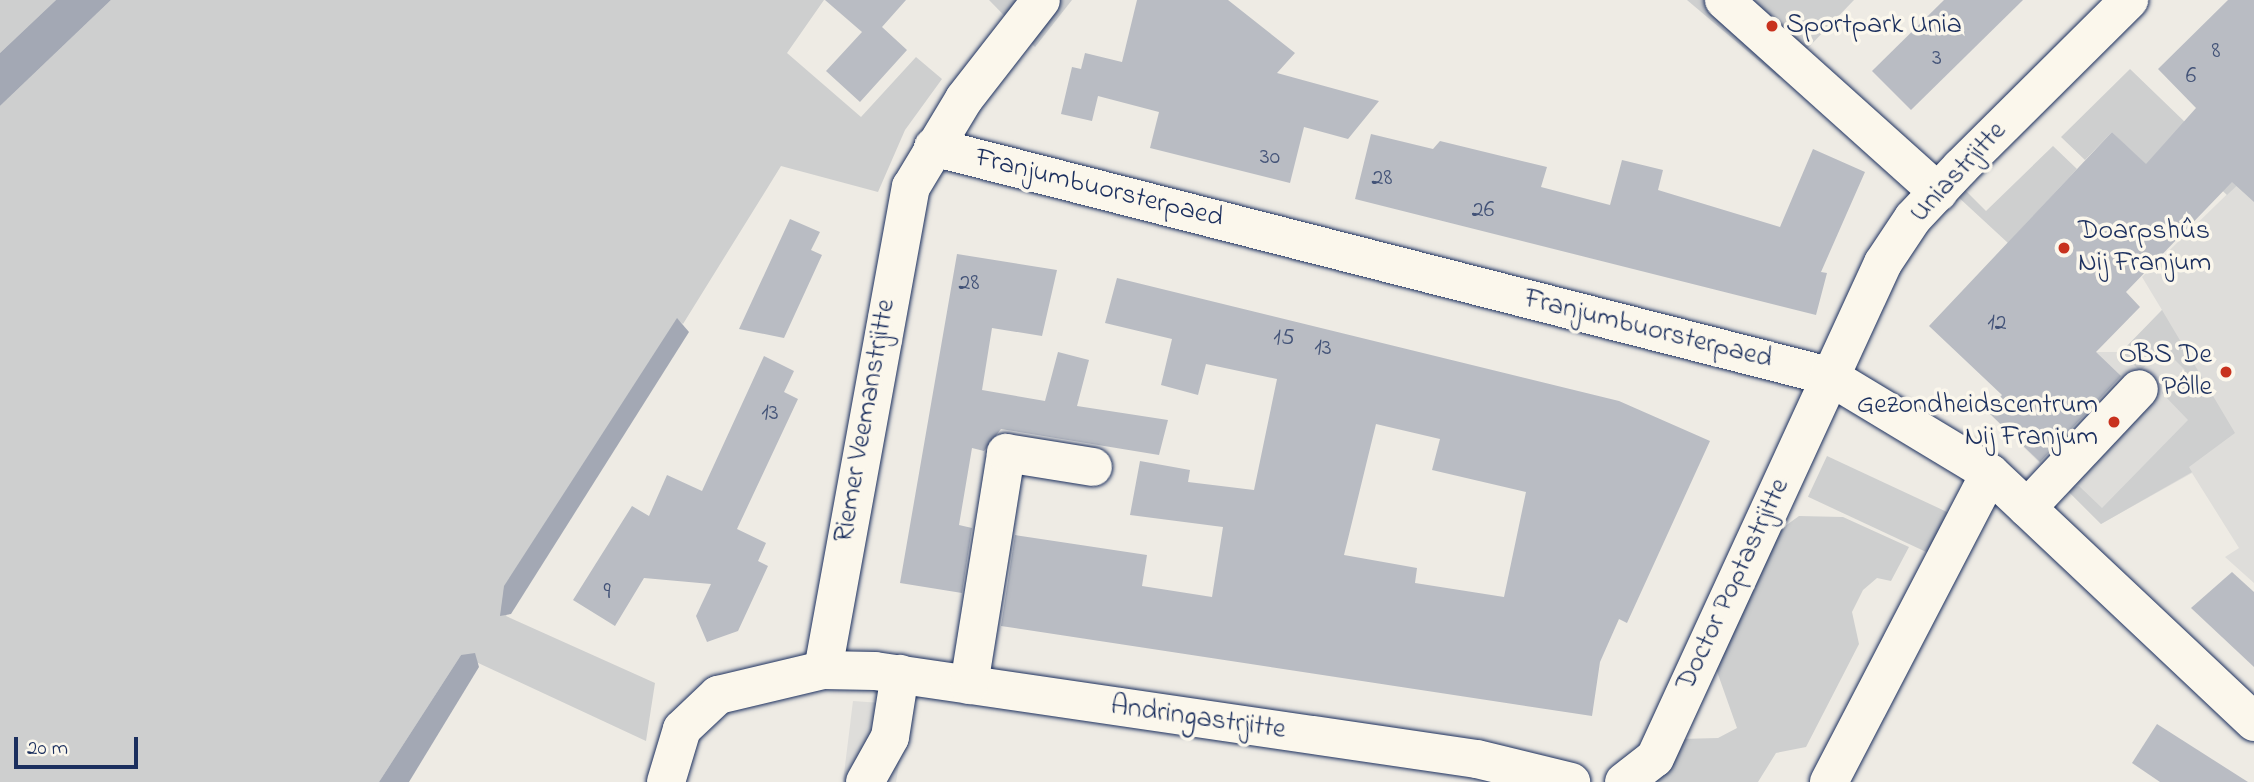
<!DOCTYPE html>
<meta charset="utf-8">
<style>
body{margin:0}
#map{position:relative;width:2254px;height:782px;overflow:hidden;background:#eeebe4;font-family:"Indie Flower",sans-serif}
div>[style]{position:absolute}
.built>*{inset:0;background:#deddda}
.green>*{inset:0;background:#cecfcf;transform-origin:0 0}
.water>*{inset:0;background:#a3a8b4}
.building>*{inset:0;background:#b9bcc3}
.roads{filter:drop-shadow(0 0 2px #1b2f5e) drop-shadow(0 0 2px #1b2f5e)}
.minor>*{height:38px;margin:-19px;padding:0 19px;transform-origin:19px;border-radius:19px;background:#fbf7ec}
.dots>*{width:19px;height:19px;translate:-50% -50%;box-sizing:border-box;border:4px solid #fbf7ec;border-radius:50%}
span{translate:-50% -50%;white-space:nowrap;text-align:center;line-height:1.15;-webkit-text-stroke:7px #fbf7ec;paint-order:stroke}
.number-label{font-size:24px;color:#425277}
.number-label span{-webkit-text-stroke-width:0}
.poi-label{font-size:28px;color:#1b2f5e}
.left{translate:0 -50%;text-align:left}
.right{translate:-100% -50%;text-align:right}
.street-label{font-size:28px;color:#1b2f5e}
.scale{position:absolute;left:14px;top:737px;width:124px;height:32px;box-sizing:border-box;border:4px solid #1b2f5e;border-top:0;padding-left:9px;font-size:21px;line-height:24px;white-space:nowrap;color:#1b2f5e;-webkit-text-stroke:5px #fbf7ec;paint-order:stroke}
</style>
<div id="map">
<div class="built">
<i style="clip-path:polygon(2254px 168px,2254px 583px,2225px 557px,2239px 548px,2192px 473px,2101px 524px,1987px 411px,2084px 365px,2096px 352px,2122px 352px,2162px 310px,2142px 277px)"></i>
<i style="clip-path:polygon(853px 701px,909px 705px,896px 782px,843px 782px)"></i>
</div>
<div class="green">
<i style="clip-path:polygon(0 0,56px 0,0 53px)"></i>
<i style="clip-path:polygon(111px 0,824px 0,787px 53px,861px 117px,916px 57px,942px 79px,905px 130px,878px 192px,781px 166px,683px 324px,677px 319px,506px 616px,655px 683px,646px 741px,461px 655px,379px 782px,0 782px,0 106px)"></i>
<i style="clip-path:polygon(989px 0,1072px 0,1035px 47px)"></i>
<i style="clip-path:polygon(1687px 0,1854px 0,1779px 78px)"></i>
<i style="clip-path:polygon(2130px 69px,2244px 179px,2227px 195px,2168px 140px,2146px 165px,2112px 132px,2085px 160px,2061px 137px)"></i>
<i style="clip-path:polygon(2053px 146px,2077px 169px,2008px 243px,1956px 195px,1963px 188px,1986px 211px)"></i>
<i style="clip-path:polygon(2162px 310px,2235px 433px,2189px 467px,2192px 472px,2101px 524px,2066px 489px,2079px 486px,2102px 508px,2188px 420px,2162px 393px,2185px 370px,2164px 349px,2140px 371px,2121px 352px)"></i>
<i style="left:1827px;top:456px;width:134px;height:45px;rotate:25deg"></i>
<i style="clip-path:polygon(1799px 516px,1843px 517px,1909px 547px,1891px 581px,1877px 578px,1863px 590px,1852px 612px,1859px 644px,1806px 747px,1776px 753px,1758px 782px,1649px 782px,1680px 739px,1718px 738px,1737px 728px,1714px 663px,1773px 535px)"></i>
</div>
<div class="water">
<i style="clip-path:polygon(56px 0,111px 0,0 106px,0 53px)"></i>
<i style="clip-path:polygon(677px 318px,689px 332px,511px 614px,500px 616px,504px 586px)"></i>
<i style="clip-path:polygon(475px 653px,479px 667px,409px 782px,379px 782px,461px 655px)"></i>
</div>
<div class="building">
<i style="clip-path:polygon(825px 0,906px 0,882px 27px,907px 50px,860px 102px,826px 71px,862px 32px)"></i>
<i style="clip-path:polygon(1137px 0,1228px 0,1295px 53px,1277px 73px,1379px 101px,1348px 139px,1304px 127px,1290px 183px,1150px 148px,1159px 112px,1098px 96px,1092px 121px,1061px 114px,1072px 67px,1081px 69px,1085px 53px,1122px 62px)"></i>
<i style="clip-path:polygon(1944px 0,2023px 0,1911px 110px,1872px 71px)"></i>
<i style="clip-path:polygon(2228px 0,2254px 0,2254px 202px,2232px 182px,2126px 292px,2140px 307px,2096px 352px,2121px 376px,2040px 462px,1987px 411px,2002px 395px,1929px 326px,2112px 132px,2146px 164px,2196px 108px,2158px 69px)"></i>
<i style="clip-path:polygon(1371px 134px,1433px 149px,1440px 141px,1547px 167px,1541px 187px,1610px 205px,1622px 160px,1663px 170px,1658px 190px,1780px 227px,1813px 149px,1865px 172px,1821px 272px,1827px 273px,1816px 315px,1355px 199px)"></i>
<i style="clip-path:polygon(790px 219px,820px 232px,811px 250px,822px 255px,784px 338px,739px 329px)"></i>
<i style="clip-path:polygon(957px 254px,1057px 270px,1042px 336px,992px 328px,982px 390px,1045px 401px,1058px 352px,1089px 360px,1077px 406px,1168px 420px,1159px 455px,1001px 429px,984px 451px,972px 448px,959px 525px,972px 528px,962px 593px,900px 583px)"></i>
<i style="clip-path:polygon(evenodd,1117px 278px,1619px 401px,1710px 441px,1627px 623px,1619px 619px,1600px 662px,1592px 716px,1001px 626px,1015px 535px,1147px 555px,1142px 586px,1212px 597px,1223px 527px,1130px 515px,1140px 461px,1190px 470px,1188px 482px,1254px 490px,1277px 379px,1206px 364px,1198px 395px,1161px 385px,1172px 339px,1105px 323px,1117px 278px,1376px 424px,1440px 439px,1432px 470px,1526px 492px,1504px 597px,1415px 583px,1417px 568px,1344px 555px,1376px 424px)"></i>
<i style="clip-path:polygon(764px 356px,794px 371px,784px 392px,798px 399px,737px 529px,766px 543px,758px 561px,768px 566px,738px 631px,707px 642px,696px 616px,711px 584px,644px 578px,615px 626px,573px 600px,632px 506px,649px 516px,667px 475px,702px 491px)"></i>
<i style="clip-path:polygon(2232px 572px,2254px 592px,2254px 667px,2191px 608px)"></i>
<i style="clip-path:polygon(2157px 724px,2248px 782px,2160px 782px,2132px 763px)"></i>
</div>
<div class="roads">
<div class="minor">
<i style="left:1724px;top:0;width:288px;rotate:41.9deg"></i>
<i style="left:933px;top:147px;width:925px;rotate:14.34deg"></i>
<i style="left:1829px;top:376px;width:188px;rotate:31.1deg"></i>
<i style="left:1990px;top:473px;width:363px;rotate:43.3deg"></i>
<i style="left:2027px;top:508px;width:163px;rotate:-46.7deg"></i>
<i style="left:823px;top:670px;width:52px;rotate:1.1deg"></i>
<i style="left:875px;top:671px;width:608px;rotate:8.32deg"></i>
<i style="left:1477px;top:759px;width:97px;rotate:13.7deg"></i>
<i style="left:969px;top:685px;width:235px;rotate:-80.9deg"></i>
<i style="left:1006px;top:453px;width:88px;rotate:9.1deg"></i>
<i style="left:666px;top:782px;width:55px;rotate:-73.2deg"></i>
<i style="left:682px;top:729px;width:50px;rotate:-43.4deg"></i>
<i style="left:718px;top:695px;width:108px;rotate:-13.4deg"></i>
<i style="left:823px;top:670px;width:491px;rotate:-79.7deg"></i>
<i style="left:911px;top:187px;width:103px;rotate:-58.9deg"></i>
<i style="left:964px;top:99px;width:125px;rotate:-52.1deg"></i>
<i style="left:865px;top:782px;width:51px;rotate:-60.9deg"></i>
<i style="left:890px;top:737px;width:64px;rotate:-81deg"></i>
<i style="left:1624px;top:782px;width:39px;rotate:-38deg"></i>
<i style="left:1655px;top:758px;width:545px;rotate:-65.27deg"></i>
<i style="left:1883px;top:263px;width:54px;rotate:-56.3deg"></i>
<i style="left:1913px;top:218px;width:70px;rotate:-46.7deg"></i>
<i style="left:1961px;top:167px;width:237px;rotate:-44.8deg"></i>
<i style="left:1829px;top:782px;width:348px;rotate:-62.5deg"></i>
</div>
</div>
<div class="dots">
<i style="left:1772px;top:26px;background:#c8321e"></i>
<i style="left:2064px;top:248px;background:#c8321e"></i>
<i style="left:2226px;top:372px;background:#c8321e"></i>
<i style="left:2114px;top:422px;background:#c8321e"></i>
</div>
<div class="number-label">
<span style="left:2216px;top:52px">8</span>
<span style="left:1937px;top:59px">3</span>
<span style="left:2191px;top:77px">6</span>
<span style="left:1270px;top:158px">30</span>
<span style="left:1382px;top:179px">28</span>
<span style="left:1483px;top:211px">26</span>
<span style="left:969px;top:284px">28</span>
<span style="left:1997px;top:324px">12</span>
<span style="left:1284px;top:339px">15</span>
<span style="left:1323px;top:349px">13</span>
<span style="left:770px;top:414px">13</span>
<span style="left:607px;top:593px">9</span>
</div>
<div class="poi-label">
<span class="left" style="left:1786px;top:26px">Sportpark Unia</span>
<span class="left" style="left:2078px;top:248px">Doarpshûs<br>Nij Franjum</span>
<span class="right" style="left:2212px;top:372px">OBS De<br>Pôlle</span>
<span class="right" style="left:2098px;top:422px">Gezondheidscentrum<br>Nij Franjum</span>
</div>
<div class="street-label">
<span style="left:1959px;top:173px;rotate:-47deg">Uniastrjitte</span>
<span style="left:1099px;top:189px;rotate:14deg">Franjumbuorsterpaed</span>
<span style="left:1648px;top:330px;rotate:14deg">Franjumbuorsterpaed</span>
<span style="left:866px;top:421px;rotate:-80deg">Riemer Veemanstrjitte</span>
<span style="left:1734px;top:585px;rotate:-65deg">Doctor Poptastrjitte</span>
<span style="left:1198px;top:719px;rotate:8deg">Andringastrjitte</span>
</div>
<div class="scale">20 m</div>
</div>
